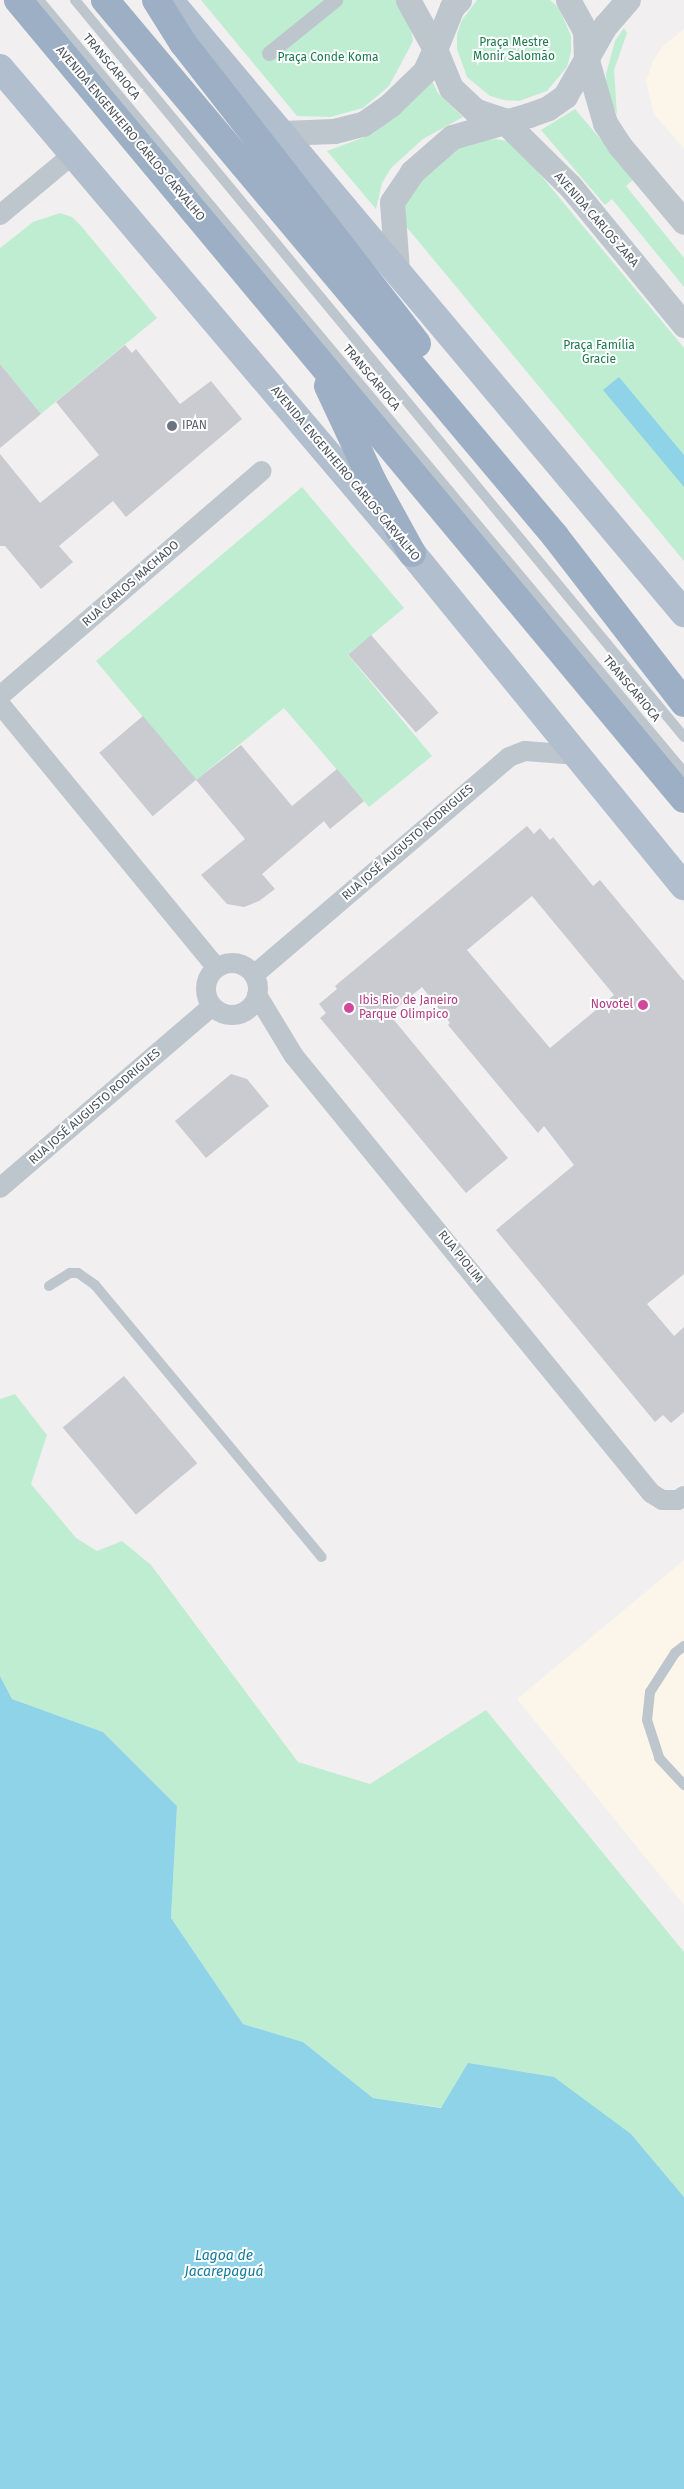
<!DOCTYPE html>
<meta charset="utf-8">
<style>
body{margin:0}
#map{position:relative;width:684px;height:2489px;overflow:hidden;background:#f1efef;font-family:"Fira Sans",sans-serif}
div>[style]{position:absolute}
.commercial>*{inset:0;background:#fbf6e9}
.green>*{inset:0;background:#bfedd2}
.water>*{inset:0;background:#8ed3e8}
.building>*{inset:0;background:#c9cbd1;transform-origin:0 0}
.service>*{height:10px;margin:-5px;padding:0 5px;transform-origin:5px;border-radius:5px;background:#bec6cd}
.pedestrian>*{height:15px;margin:-7.5px;padding:0 7.5px;transform-origin:7.5px;border-radius:7.5px;background:#bec6cd}
.minor>*{height:20px;margin:-10px;padding:0 10px;transform-origin:10px;border-radius:10px;background:#bec6cd}
.minor>.ring{margin:-10px;padding:0;box-sizing:content-box;background:none;border:20px solid #bec6cd;border-radius:50%}
.tertiary>*{height:25px;margin:-12.5px;padding:0 12.5px;transform-origin:12.5px;border-radius:12.5px;background:#bec6cd}
.primary>*{height:28px;margin:-14px;padding:0 14px;transform-origin:14px;border-radius:14px;background:#b0becd}
.trunk>*{height:28px;margin:-14px;padding:0 14px;transform-origin:14px;border-radius:14px;background:#9cafc4}
.dots>*{width:14px;height:14px;translate:-50% -50%;box-sizing:border-box;border:2px solid #fff;border-radius:50%}
span{translate:-50% -50%;white-space:nowrap;text-align:center;line-height:1.15;-webkit-text-stroke:4px #fff;paint-order:stroke}
.park-label{font-size:12px;color:#1b7a4d}
.street-label{font-size:12px;color:#48525c}
.worship-label{font-size:12px;color:#5b616d}
.left{translate:0 -50%;text-align:left}
.hotel-label{font-size:12px;color:#b23c85}
.right{translate:-100% -50%;text-align:right}
.water-label{font-size:14px;color:#127c9d;font-style:italic}
</style>
<div id="map">
<div class="commercial">
<i style="clip-path:polygon(684px 29px,684px 149px,654px 114px,646px 81px,653px 61px,663px 46px)"></i>
<i style="clip-path:polygon(684px 1560px,684px 1905px,517px 1699px)"></i>
</div>
<div class="green">
<i style="clip-path:polygon(201px 0,397px 0,409px 18px,413px 41px,389px 86px,363px 108px,330px 117px,297px 116px)"></i>
<i style="clip-path:polygon(477px 0,550px 0,559px 8px,571px 36px,571px 52px,567px 67px,547px 91px,519px 101px,504px 100px,490px 96px,467px 77px,457px 49px,457px 34px,462px 20px)"></i>
<i style="clip-path:polygon(624px 28px,627px 33px,614px 70px,617px 115px,607px 91px,606px 74px,615px 41px)"></i>
<i style="clip-path:polygon(431px 79px,438px 93px,463px 117px,423px 139px,391px 168px,382px 183px,376px 209px,327px 151px,373px 134px)"></i>
<i style="clip-path:polygon(575px 109px,634px 179px,626px 186px,684px 258px,684px 287px,612px 199px,605px 205px,541px 130px)"></i>
<i style="clip-path:polygon(496px 139px,507px 141px,519px 149px,684px 348px,684px 561px,404px 224px,405px 207px,410px 194px,422px 180px,457px 148px,475px 141px)"></i>
<i style="clip-path:polygon(60px 213px,72px 217px,82px 227px,157px 318px,41px 414px,0 364px,0 248px,33px 222px)"></i>
<i style="clip-path:polygon(302px 487px,404px 608px,348px 655px,432px 756px,369px 807px,284px 708px,196px 780px,96px 661px)"></i>
<i style="clip-path:polygon(15px 1394px,47px 1435px,31px 1484px,76px 1538px,97px 1551px,122px 1541px,151px 1565px,298px 1762px,370px 1784px,486px 1710px,684px 1952px,684px 2197px,631px 2134px,373px 2098px,303px 2042px,243px 2024px,171px 1918px,177px 1806px,103px 1732px,12px 1699px,0 1676px,0 1399px)"></i>
</div>
<div class="water">
<i style="clip-path:polygon(619px 377px,684px 455px,684px 487px,603px 390px)"></i>
<i style="clip-path:polygon(0 1676px,12px 1699px,103px 1732px,177px 1806px,171px 1918px,243px 2024px,303px 2042px,373px 2098px,441px 2108px,468px 2063px,554px 2077px,631px 2134px,684px 2197px,684px 2489px,0 2489px)"></i>
</div>
<div class="building">
<i style="clip-path:polygon(125px 345px,132px 353px,136px 349px,180px 404px,211px 381px,242px 419px,126px 517px,113px 501px,59px 546px,73px 562px,41px 589px,5px 546px,0 546px,0 454px,40px 503px,99px 455px,56px 402px)"></i>
<i style="clip-path:polygon(0 364px,41px 414px,0 448px)"></i>
<i style="left:371px;top:635px;width:103px;height:30px;rotate:49deg"></i>
<i style="left:143px;top:716px;width:83px;height:57px;rotate:50deg"></i>
<i style="clip-path:polygon(241px 745px,292px 806px,337px 769px,364px 801px,330px 829px,324px 821px,262px 874px,275px 889px,259px 901px,244px 907px,227px 904px,201px 875px,245px 839px,196px 780px)"></i>
<i style="clip-path:polygon(evenodd,527px 826px,534px 834px,540px 828px,550px 840px,553px 837px,593px 886px,600px 880px,684px 981px,684px 1274px,647px 1304px,674px 1336px,684px 1327px,684px 1412px,671px 1423px,663px 1415px,655px 1422px,496px 1230px,574px 1165px,544px 1126px,538px 1133px,448px 1025px,450px 1023px,422px 987px,389px 1014px,508px 1158px,466px 1193px,320px 1018px,326px 1013px,319px 1004px,337px 989px,335px 986px,527px 826px,532px 896px,614px 995px,550px 1048px,467px 950px,532px 896px)"></i>
<i style="clip-path:polygon(231px 1074px,247px 1079px,269px 1106px,206px 1158px,175px 1121px)"></i>
<i style="left:124px;top:1376px;width:114px;height:80px;rotate:50deg"></i>
</div>
<div class="service">
<i style="left:39px;top:0;width:1006px;rotate:50.12deg"></i>
<i style="left:75px;top:0;width:956px;rotate:50.43deg"></i>
<i style="left:49px;top:1286px;width:25px;rotate:-32deg"></i>
<i style="left:70px;top:1273px;width:8px"></i>
<i style="left:78px;top:1273px;width:21px;rotate:35deg"></i>
<i style="left:95px;top:1285px;width:354px;rotate:50.2deg"></i>
<i style="left:684px;top:1646px;width:11px;rotate:142deg"></i>
<i style="left:675px;top:1653px;width:46px;rotate:122.7deg"></i>
<i style="left:650px;top:1692px;width:28px;rotate:96deg"></i>
<i style="left:647px;top:1720px;width:40px;rotate:72deg"></i>
<i style="left:659px;top:1758px;width:37px;rotate:47deg"></i>
</div>
<div class="pedestrian">
<i style="left:269px;top:53px;width:85px;rotate:-38.8deg"></i>
</div>
<div class="minor">
<i style="left:0;top:215px;width:94px;rotate:-39.8deg"></i>
<i style="left:0;top:696px;width:345px;rotate:-40.7deg"></i>
<i style="left:0;top:704px;width:340px;rotate:50.6deg"></i>
<i class="ring" style="left:206px;top:963px;width:32px;height:32px"></i>
<i style="left:254px;top:975px;width:335px;rotate:-40.5deg"></i>
<i style="left:509px;top:757px;width:17px;rotate:-21deg"></i>
<i style="left:525px;top:751px;width:53px;rotate:4.3deg"></i>
<i style="left:257px;top:995px;width:71px;rotate:58.8deg"></i>
<i style="left:294px;top:1056px;width:564px;rotate:50.75deg"></i>
<i style="left:651px;top:1493px;width:13px;rotate:32deg"></i>
<i style="left:662px;top:1500px;width:16px"></i>
<i style="left:678px;top:1500px;width:7px;rotate:-34deg"></i>
<i style="left:0;top:1188px;width:279px;rotate:-40.6deg"></i>
</div>
<div class="tertiary">
<i style="left:459px;top:0;width:10px;rotate:135deg"></i>
<i style="left:452px;top:7px;width:45px;rotate:112deg"></i>
<i style="left:435px;top:49px;width:42px;rotate:67.7deg"></i>
<i style="left:451px;top:88px;width:34px;rotate:43deg"></i>
<i style="left:476px;top:111px;width:28px;rotate:18deg"></i>
<i style="left:503px;top:120px;width:94px;rotate:44.6deg"></i>
<i style="left:570px;top:186px;width:180px;rotate:50.6deg"></i>
<i style="left:568px;top:0;width:35px;rotate:61deg"></i>
<i style="left:585px;top:31px;width:26px;rotate:88deg"></i>
<i style="left:586px;top:57px;width:69px;rotate:73.9deg"></i>
<i style="left:605px;top:123px;width:27px;rotate:57deg"></i>
<i style="left:620px;top:146px;width:99px;rotate:49.9deg"></i>
<i style="left:282px;top:133px;width:52px;rotate:-2.2deg"></i>
<i style="left:334px;top:131px;width:30px;rotate:-14deg"></i>
<i style="left:363px;top:124px;width:33px;rotate:-35deg"></i>
<i style="left:390px;top:105px;width:49px;rotate:-44.2deg"></i>
<i style="left:425px;top:71px;width:24px;rotate:-66deg"></i>
<i style="left:435px;top:49px;width:56px;rotate:-118.9deg"></i>
<i style="left:397px;top:270px;width:68px;rotate:-94.2deg"></i>
<i style="left:392px;top:202px;width:36px;rotate:-56deg"></i>
<i style="left:412px;top:172px;width:53px;rotate:-41.2deg"></i>
<i style="left:452px;top:137px;width:80px;rotate:-15.9deg"></i>
<i style="left:529px;top:115px;width:20px;rotate:-20deg"></i>
<i style="left:548px;top:108px;width:21px;rotate:-35deg"></i>
<i style="left:565px;top:96px;width:81px;rotate:-60.3deg"></i>
<i style="left:605px;top:26px;width:35px;rotate:-49deg"></i>
</div>
<div class="primary">
<i style="left:169px;top:0;width:801px;rotate:49.97deg"></i>
<i style="left:0;top:68px;width:636px;rotate:49.65deg"></i>
<i style="left:412px;top:553px;width:430px;rotate:50.8deg"></i>
</div>
<div class="trunk">
<i style="left:18px;top:0;width:1040px;rotate:50.19deg"></i>
<i style="left:105px;top:0;width:700px;rotate:49.98deg"></i>
<i style="left:555px;top:536px;width:211px;rotate:52.3deg"></i>
<i style="left:156px;top:0;width:51px;rotate:57.9deg"></i>
<i style="left:183px;top:43px;width:381px;rotate:52.1deg"></i>
<i style="left:328px;top:386px;width:106px;rotate:64.9deg"></i>
<i style="left:373px;top:482px;width:81px;rotate:61.2deg"></i>
</div>
<div class="dots">
<i style="left:172px;top:426px;background:#6b7280"></i>
<i style="left:643px;top:1005px;background:#d1479c"></i>
<i style="left:349px;top:1008px;background:#d1479c"></i>
</div>
<div class="park-label">
<span style="left:514px;top:50px">Praça Mestre<br>Monir Salomão</span>
<span style="left:328px;top:58px">Praça Conde Koma</span>
<span style="left:599px;top:353px">Praça Família<br>Gracie</span>
</div>
<div class="street-label">
<span style="left:111px;top:67px;rotate:50deg">TRANSCARIOCA</span>
<span style="left:130px;top:134px;rotate:50deg">AVENIDA ENGENHEIRO CARLOS CARVALHO</span>
<span style="left:596px;top:220px;rotate:49deg">AVENIDA CARLOS ZARA</span>
<span style="left:371px;top:378px;rotate:50deg">TRANSCARIOCA</span>
<span style="left:345px;top:474px;rotate:50deg">AVENIDA ENGENHEIRO CARLOS CARVALHO</span>
<span style="left:131px;top:584px;rotate:-41deg">RUA CARLOS MACHADO</span>
<span style="left:631px;top:689px;rotate:50deg">TRANSCARIOCA</span>
<span style="left:408px;top:843px;rotate:-41deg">RUA JOSÉ AUGUSTO RODRIGUES</span>
<span style="left:95px;top:1107px;rotate:-41deg">RUA JOSÉ AUGUSTO RODRIGUES</span>
<span style="left:460px;top:1257px;rotate:51deg">RUA PIOLIM</span>
</div>
<div class="worship-label">
<span class="left" style="left:182px;top:426px">IPAN</span>
</div>
<div class="hotel-label">
<span class="left" style="left:359px;top:1008px">Ibis Rio de Janeiro<br>Parque Olimpico</span>
<span class="right" style="left:633px;top:1005px">Novotel</span>
</div>
<div class="water-label">
<span style="left:224px;top:2264px">Lagoa de<br>Jacarepaguá</span>
</div>
</div>
